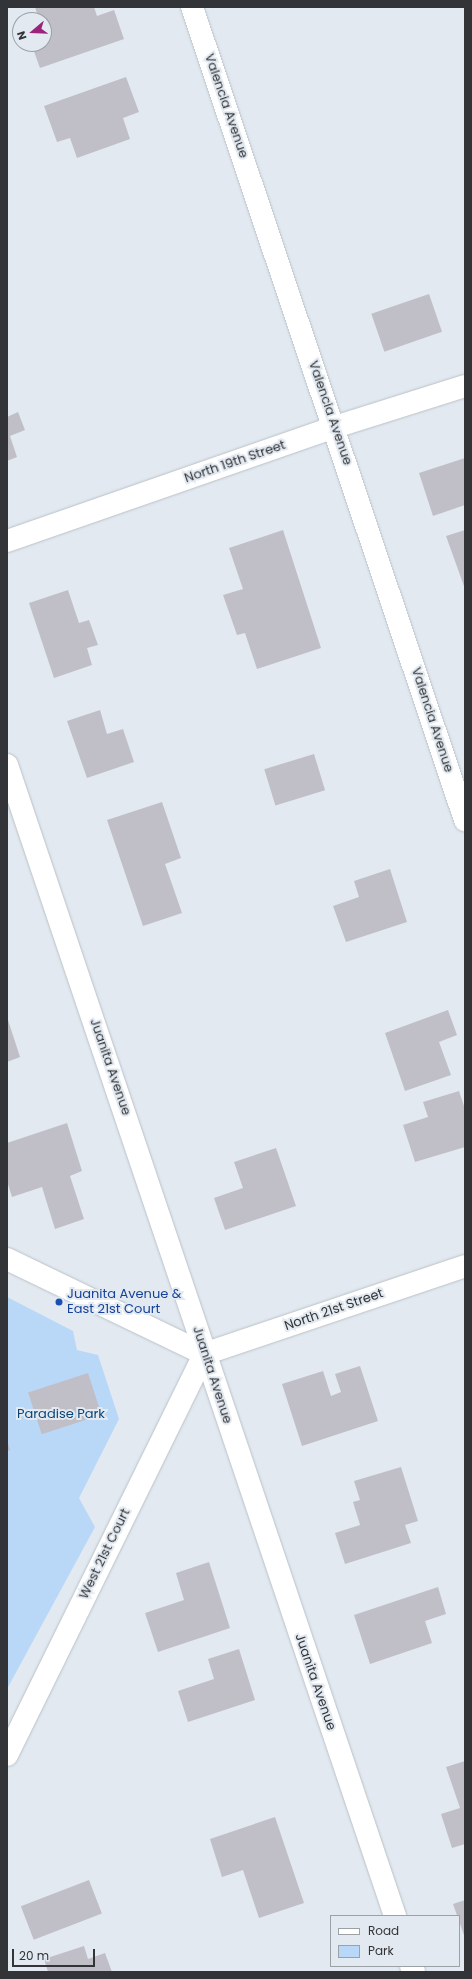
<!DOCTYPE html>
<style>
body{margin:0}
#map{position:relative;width:472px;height:1979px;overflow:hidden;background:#e2e9f0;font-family:Poppins,sans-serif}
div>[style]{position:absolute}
.green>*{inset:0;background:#b9d8f8}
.building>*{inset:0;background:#c0bfc7;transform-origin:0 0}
.roads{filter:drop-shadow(0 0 1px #bbc1c8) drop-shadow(0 0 1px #bbc1c8)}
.minor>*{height:22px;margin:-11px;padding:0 11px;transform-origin:11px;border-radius:11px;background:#fff}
.dots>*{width:11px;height:11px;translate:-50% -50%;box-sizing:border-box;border:2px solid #e2e9f0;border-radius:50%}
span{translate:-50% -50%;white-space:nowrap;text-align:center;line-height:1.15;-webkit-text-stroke:4px #e2e9f0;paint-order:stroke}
.street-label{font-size:13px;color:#323437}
.transit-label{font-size:13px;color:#164399}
.left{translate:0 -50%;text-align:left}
.park-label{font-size:13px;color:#0a4677}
.frame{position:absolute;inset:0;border:8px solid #323437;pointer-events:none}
.legend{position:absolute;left:330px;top:1915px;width:130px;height:52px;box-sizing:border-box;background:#e2e9f0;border:1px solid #9ca1a6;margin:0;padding:5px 7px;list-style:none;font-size:12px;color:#323437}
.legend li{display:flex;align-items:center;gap:8px;height:20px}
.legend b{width:20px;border:1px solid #9ca1a6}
.north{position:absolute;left:12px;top:12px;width:40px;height:40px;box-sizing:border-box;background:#e2e9f0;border:1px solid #9ca1a6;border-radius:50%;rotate:251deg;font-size:11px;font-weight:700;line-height:16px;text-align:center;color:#323437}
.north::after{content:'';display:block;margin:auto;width:14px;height:18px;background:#9c237b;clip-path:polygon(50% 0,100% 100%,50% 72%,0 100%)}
.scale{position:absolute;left:12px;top:1949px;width:83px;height:18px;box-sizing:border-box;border:2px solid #323437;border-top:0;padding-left:5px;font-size:12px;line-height:14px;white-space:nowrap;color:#323437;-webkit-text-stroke:3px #e2e9f0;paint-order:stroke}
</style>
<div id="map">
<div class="green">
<i style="clip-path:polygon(7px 1297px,73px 1331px,77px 1350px,98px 1355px,119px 1419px,79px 1498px,95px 1527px,7px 1689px)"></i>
</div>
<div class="building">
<i style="clip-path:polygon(35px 7px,94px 7px,97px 16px,114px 10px,124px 39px,40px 68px,32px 46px,46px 41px,44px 20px,39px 20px)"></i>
<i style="clip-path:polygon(126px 77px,139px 112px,123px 118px,130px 139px,77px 158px,70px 138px,57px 142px,44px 106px)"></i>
<i style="left:429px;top:294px;width:40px;height:61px;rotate:71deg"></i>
<i style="clip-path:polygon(18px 412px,25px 430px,10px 436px,17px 457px,7px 461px,7px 417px)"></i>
<i style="clip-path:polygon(465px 458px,465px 505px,433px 516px,419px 473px)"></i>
<i style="clip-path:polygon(283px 530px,321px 648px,257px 669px,245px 633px,237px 635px,223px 595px,243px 589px,229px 548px)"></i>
<i style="clip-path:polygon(465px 530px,465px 589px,446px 536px)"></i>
<i style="clip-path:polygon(68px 590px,79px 623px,89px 620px,98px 645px,87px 648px,92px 665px,54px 678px,29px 603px)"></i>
<i style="clip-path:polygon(100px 710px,107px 734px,123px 729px,134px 762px,87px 778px,67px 721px)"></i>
<i style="left:314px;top:754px;width:38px;height:52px;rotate:73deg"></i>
<i style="clip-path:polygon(162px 802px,181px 858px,165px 864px,182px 913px,143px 926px,107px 820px)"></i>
<i style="clip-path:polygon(390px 869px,407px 922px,346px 942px,333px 906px,359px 897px,354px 881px)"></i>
<i style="clip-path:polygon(448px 1010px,457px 1035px,439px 1042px,451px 1075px,405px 1091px,385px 1033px)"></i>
<i style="clip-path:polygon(7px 1017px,20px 1057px,7px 1062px)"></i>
<i style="clip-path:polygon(459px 1091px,465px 1109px,465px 1147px,415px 1162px,403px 1125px,428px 1117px,423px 1102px)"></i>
<i style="clip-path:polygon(67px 1123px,82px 1171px,70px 1176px,84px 1219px,55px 1229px,42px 1187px,12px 1197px,7px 1181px,7px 1143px)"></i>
<i style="clip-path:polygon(276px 1148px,296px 1206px,225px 1230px,214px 1198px,243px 1188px,234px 1162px)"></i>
<i style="clip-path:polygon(360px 1366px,378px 1421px,302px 1446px,282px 1384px,323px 1371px,331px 1396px,341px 1392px,335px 1374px)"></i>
<i style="left:88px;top:1373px;width:44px;height:63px;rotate:72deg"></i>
<i style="clip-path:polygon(7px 1440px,10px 1450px,7px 1451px)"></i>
<i style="clip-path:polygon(401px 1467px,418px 1521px,405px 1525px,411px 1543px,345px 1564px,335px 1533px,360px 1525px,353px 1502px,360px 1500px,354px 1481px)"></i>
<i style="clip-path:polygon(209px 1562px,230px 1628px,158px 1652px,145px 1613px,184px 1600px,176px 1573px)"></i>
<i style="clip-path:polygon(438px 1587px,446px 1614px,425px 1621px,432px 1643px,370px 1664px,354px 1615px)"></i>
<i style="clip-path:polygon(239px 1649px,255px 1700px,188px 1722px,178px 1691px,214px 1679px,208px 1659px)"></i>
<i style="clip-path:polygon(465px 1761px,465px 1844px,452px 1848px,441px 1814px,460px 1808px,446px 1767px)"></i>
<i style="clip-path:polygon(275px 1817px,304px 1903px,259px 1918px,243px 1870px,222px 1877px,210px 1839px)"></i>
<i style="left:89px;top:1880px;width:36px;height:73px;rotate:69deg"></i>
<i style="clip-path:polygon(465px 1900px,465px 1938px,453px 1904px)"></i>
<i style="clip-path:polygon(84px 1946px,88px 1959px,105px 1953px,112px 1972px,48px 1972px,44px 1959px)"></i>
</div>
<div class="roads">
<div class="minor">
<i style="left:192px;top:7px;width:858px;rotate:71.44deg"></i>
<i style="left:7px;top:541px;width:347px;rotate:-19.2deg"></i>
<i style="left:335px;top:427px;width:136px;rotate:-17.5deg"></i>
<i style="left:7px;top:765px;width:1215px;rotate:71.37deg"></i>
<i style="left:7px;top:1259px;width:219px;rotate:25.7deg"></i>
<i style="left:204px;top:1354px;width:275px;rotate:-18.6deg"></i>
<i style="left:7px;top:1755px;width:447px;rotate:-63.8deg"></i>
<i style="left:411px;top:1966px;width:7px;rotate:63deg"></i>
</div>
</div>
<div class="dots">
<i style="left:59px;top:1302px;background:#1a4fb4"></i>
</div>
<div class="street-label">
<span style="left:226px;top:106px;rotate:71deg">Valencia Avenue</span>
<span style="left:330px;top:413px;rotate:71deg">Valencia Avenue</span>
<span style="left:235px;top:462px;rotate:-19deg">North 19th Street</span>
<span style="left:432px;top:720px;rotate:72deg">Valencia Avenue</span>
<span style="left:110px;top:1067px;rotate:71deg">Juanita Avenue</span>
<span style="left:334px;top:1310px;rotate:-19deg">North 21st Street</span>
<span style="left:212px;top:1375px;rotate:72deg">Juanita Avenue</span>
<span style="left:105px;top:1554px;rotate:-64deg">West 21st Court</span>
<span style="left:315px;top:1682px;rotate:71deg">Juanita Avenue</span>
</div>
<div class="transit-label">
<span class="left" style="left:67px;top:1302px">Juanita Avenue &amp;<br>East 21st Court</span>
</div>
<div class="park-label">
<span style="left:61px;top:1414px">Paradise Park</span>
</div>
<div class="frame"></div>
<ul class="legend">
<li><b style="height:5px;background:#fff"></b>Road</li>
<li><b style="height:11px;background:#b9d8f8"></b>Park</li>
</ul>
<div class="north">N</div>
<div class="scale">20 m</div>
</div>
